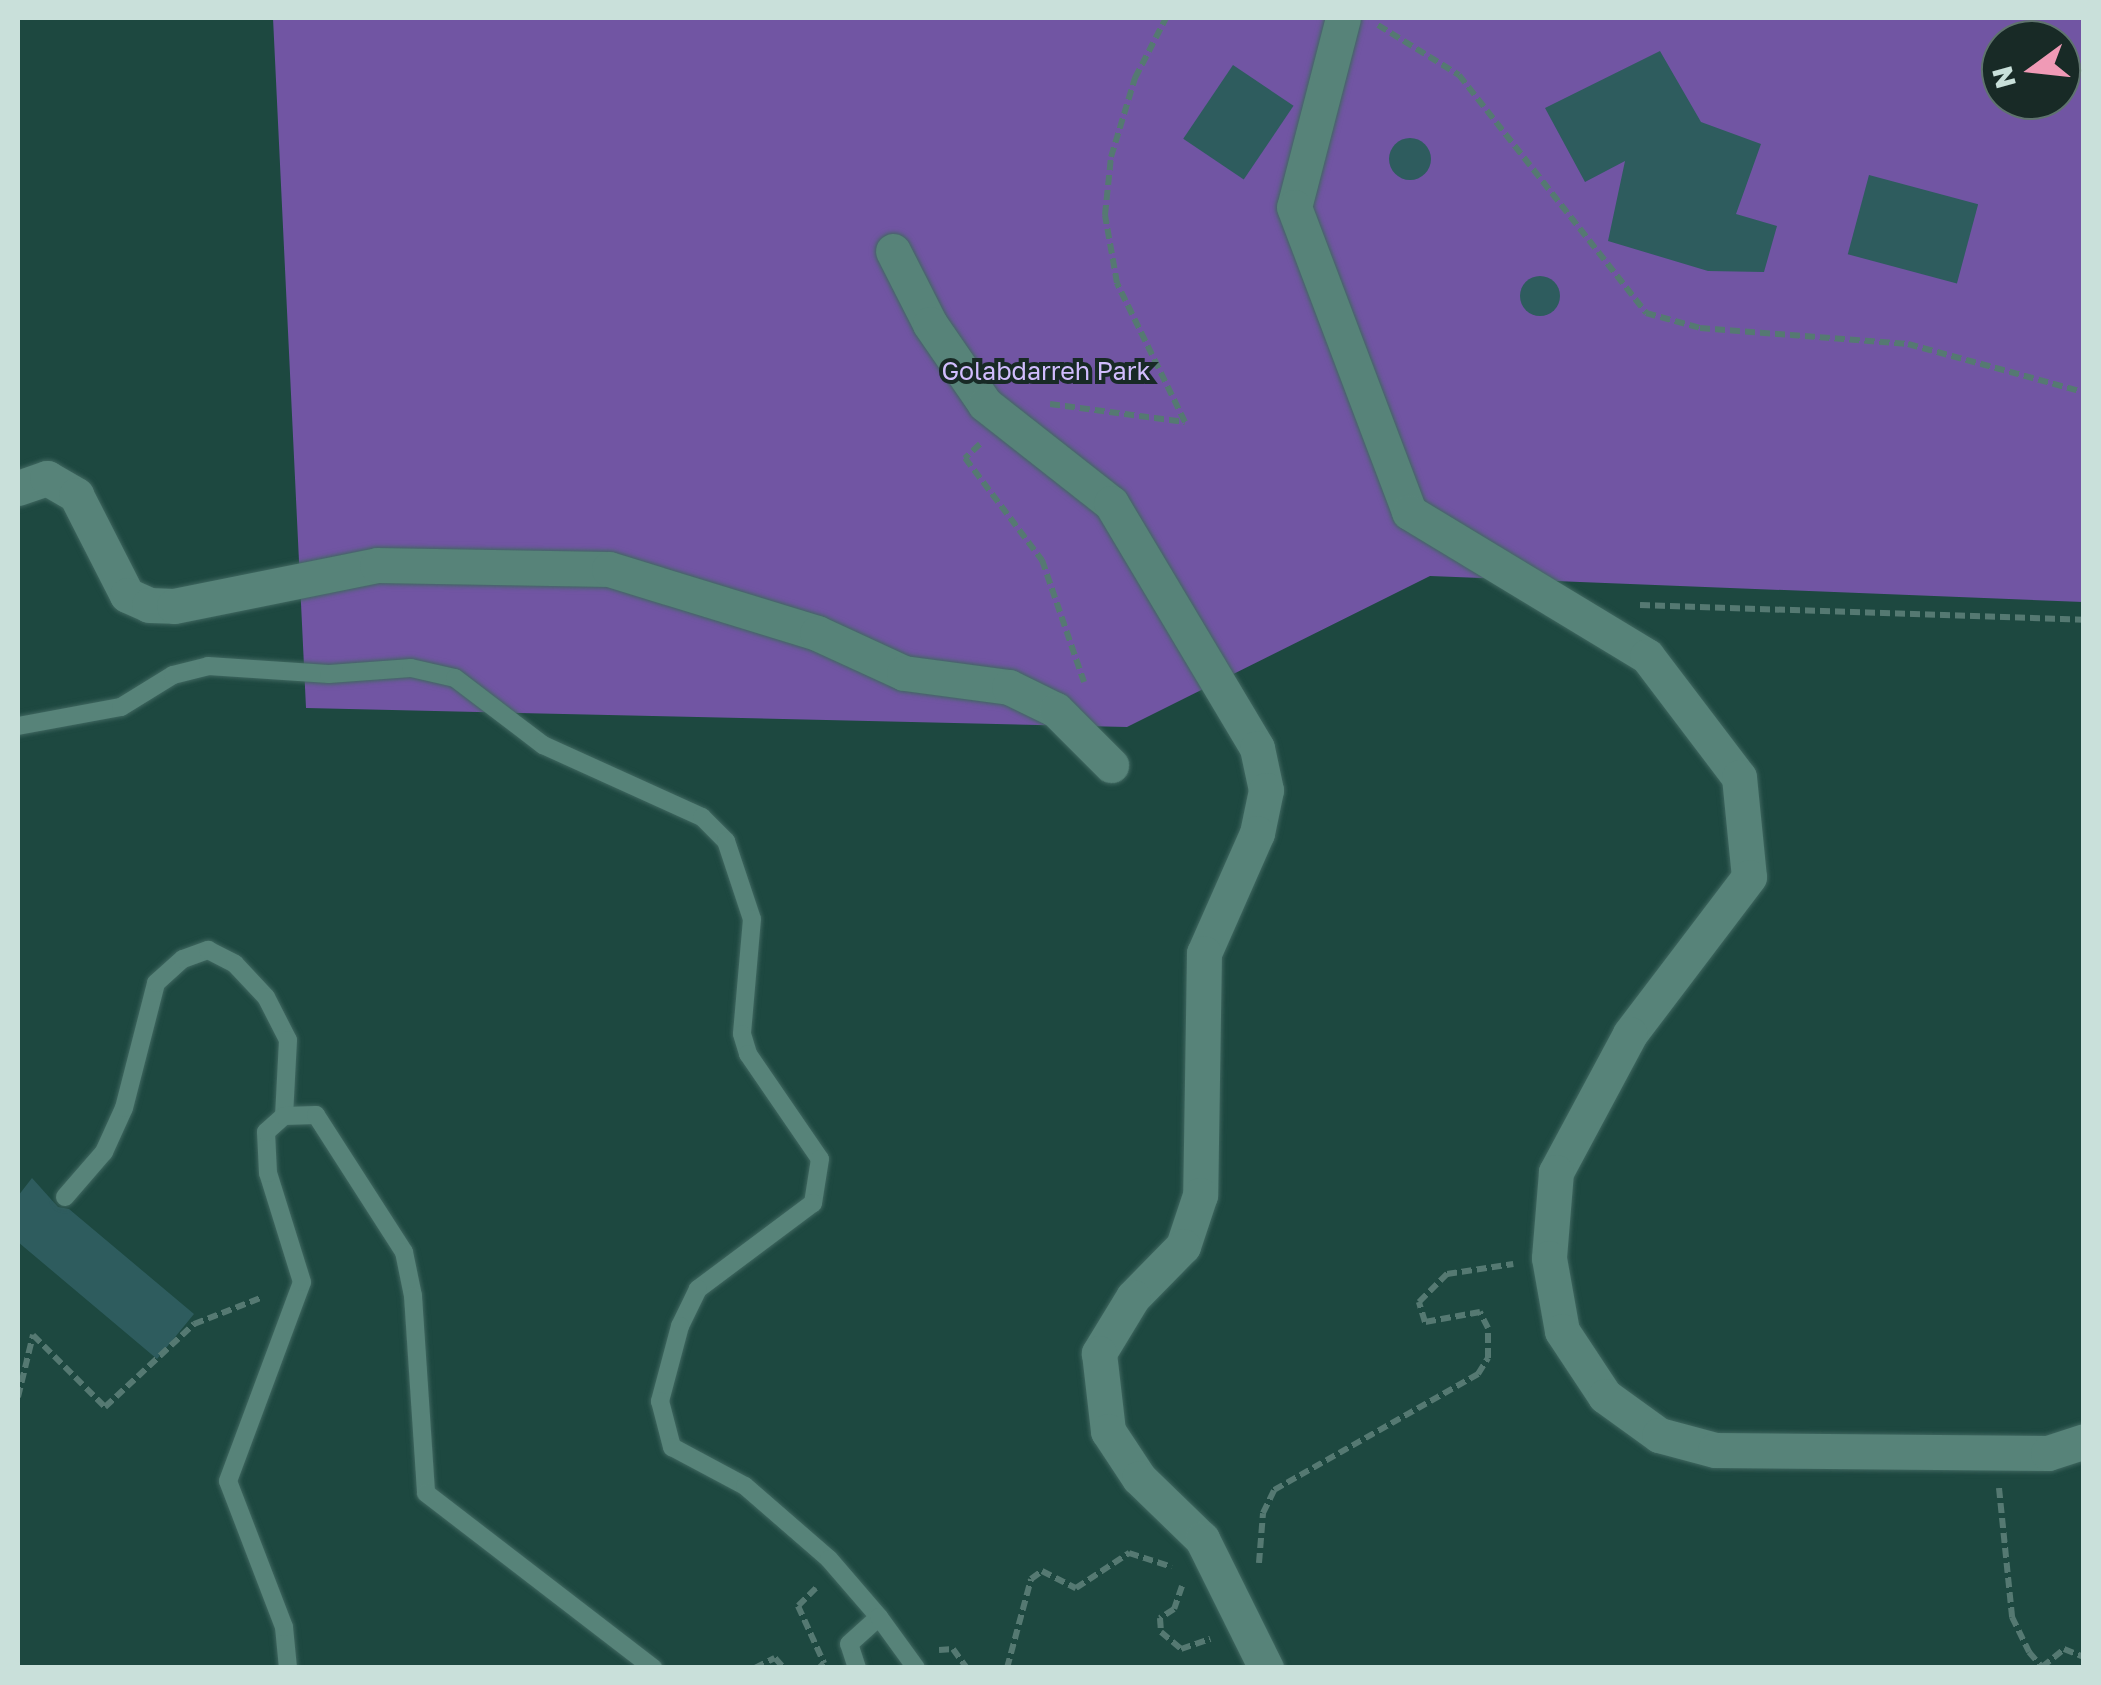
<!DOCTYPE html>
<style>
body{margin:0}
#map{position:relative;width:2101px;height:1685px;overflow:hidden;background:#1d4840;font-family:"Golos Text",sans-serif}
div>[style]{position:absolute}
.green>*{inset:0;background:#7155a3}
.building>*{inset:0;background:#2e5c5e;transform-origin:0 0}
.round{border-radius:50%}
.path>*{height:6px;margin-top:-3px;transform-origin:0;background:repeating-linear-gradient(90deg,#557972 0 10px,transparent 0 15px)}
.roads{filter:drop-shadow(0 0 2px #406760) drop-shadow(0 0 2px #406760)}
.lane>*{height:18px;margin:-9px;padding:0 9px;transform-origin:9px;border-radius:9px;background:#578379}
.street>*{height:35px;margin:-17.5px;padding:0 17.5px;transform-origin:17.5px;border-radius:17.5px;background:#578379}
span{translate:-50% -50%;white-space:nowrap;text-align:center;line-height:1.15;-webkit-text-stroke:8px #182a26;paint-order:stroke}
.park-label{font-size:25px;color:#d1bdfe}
.frame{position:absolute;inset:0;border:20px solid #c9e0da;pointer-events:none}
.north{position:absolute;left:1981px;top:20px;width:100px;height:100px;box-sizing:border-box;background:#182a26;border:2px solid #5f736e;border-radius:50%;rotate:255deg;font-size:28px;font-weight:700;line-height:40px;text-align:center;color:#c9e0da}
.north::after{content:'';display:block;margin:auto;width:35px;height:45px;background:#f09ab6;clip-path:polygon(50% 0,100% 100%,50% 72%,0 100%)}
</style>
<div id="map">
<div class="green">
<i style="clip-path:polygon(evenodd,273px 18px,2083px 18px,2083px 602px,1430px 576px,1127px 727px,306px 708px,273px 18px,2001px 40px,2061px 40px,2061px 100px,2001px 100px,2001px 40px)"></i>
</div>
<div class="building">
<i style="clip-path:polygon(1660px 51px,1701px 122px,1761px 144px,1736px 214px,1777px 226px,1764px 272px,1708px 271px,1608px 241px,1625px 161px,1585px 182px,1545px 108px)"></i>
<i style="left:1233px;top:65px;width:73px;height:89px;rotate:34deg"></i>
<i class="round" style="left:1389px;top:138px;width:42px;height:42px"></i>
<i style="left:1869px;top:175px;width:113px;height:82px;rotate:15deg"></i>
<i class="round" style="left:1520px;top:276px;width:40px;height:40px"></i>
<i style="clip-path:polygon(32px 1178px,58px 1207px,69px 1209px,194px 1314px,157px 1359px,18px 1242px,18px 1196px)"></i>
</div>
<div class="path">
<i style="left:1378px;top:25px;width:95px;rotate:31.7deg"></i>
<i style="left:1459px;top:75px;width:303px;rotate:51.8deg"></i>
<i style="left:1646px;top:313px;width:56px;rotate:15.5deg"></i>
<i style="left:1700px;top:328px;width:209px;rotate:4.4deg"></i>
<i style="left:1908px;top:344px;width:182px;rotate:15.3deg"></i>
<i style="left:1050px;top:404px;width:136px;rotate:7.6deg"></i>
<i style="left:1185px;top:422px;width:155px;rotate:-116.1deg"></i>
<i style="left:1117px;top:283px;width:69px;rotate:-100deg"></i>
<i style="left:1105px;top:215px;width:58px;rotate:-84.1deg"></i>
<i style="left:1111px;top:157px;width:83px;rotate:-73.1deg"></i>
<i style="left:1135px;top:78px;width:68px;rotate:-62.7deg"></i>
<i style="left:980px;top:444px;width:21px;rotate:137deg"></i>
<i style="left:965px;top:458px;width:128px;rotate:53deg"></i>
<i style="left:1042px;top:560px;width:129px;rotate:71deg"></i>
<i style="left:1640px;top:605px;width:444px;rotate:1.9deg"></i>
<i style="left:18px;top:1397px;width:64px;rotate:-76.4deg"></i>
<i style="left:33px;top:1335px;width:102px;rotate:45deg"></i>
<i style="left:105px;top:1407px;width:122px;rotate:-43deg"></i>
<i style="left:194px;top:1324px;width:74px;rotate:-21.4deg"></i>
<i style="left:1999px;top:1488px;width:130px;rotate:84.2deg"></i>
<i style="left:2012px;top:1617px;width:39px;rotate:64deg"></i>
<i style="left:2029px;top:1652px;width:20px;rotate:49deg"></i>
<i style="left:2042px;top:1667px;width:28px;rotate:-39deg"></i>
<i style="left:2064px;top:1649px;width:22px;rotate:22deg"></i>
<i style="left:1259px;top:1563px;width:50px;rotate:-85.4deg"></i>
<i style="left:1263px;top:1513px;width:25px;rotate:-64deg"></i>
<i style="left:1274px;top:1490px;width:235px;rotate:-29.6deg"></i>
<i style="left:1478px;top:1374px;width:19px;rotate:-58deg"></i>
<i style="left:1488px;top:1358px;width:30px;rotate:-90deg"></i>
<i style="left:1488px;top:1328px;width:18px;rotate:-117deg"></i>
<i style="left:1480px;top:1312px;width:56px;rotate:169.7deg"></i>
<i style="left:1425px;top:1322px;width:21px;rotate:-107deg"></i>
<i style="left:1419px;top:1302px;width:40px;rotate:-45deg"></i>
<i style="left:1447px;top:1274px;width:67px;rotate:-8.6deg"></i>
<i style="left:1182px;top:1586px;width:24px;rotate:109deg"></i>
<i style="left:1174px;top:1609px;width:17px;rotate:147deg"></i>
<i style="left:1160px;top:1618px;width:14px;rotate:86deg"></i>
<i style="left:1161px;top:1632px;width:26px;rotate:40deg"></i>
<i style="left:1181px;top:1649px;width:31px;rotate:-19deg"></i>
<i style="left:816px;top:1588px;width:25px;rotate:135deg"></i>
<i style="left:798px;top:1606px;width:63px;rotate:65.5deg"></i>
<i style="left:824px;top:1663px;width:7px;rotate:135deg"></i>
<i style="left:939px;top:1650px;width:14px;rotate:-4deg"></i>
<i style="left:953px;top:1649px;width:24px;rotate:54deg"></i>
<i style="left:755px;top:1668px;width:22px;rotate:-27deg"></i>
<i style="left:775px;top:1658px;width:13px;rotate:48deg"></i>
<i style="left:1007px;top:1668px;width:92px;rotate:-74.9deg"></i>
<i style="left:1031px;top:1579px;width:14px;rotate:-36deg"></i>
<i style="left:1042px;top:1571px;width:38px;rotate:27deg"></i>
<i style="left:1076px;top:1588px;width:64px;rotate:-33.4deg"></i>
<i style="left:1129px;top:1553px;width:45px;rotate:18deg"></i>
</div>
<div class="roads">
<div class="lane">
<i style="left:18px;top:726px;width:105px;rotate:-10.5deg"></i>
<i style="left:121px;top:707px;width:61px;rotate:-31.6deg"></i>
<i style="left:173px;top:675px;width:36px;rotate:-14deg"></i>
<i style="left:208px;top:666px;width:121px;rotate:3.8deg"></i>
<i style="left:329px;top:674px;width:82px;rotate:-4.2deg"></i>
<i style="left:411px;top:668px;width:45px;rotate:12.8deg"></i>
<i style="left:455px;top:678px;width:111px;rotate:37.3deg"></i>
<i style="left:543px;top:745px;width:175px;rotate:24.4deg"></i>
<i style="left:702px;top:817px;width:34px;rotate:45deg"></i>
<i style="left:726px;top:841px;width:82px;rotate:71.6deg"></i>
<i style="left:752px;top:919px;width:115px;rotate:95deg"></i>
<i style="left:742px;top:1034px;width:21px;rotate:73deg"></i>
<i style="left:748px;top:1054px;width:127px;rotate:55.6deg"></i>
<i style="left:820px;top:1159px;width:45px;rotate:99deg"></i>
<i style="left:813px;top:1203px;width:144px;rotate:143.2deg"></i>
<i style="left:698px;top:1289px;width:41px;rotate:115.9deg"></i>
<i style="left:680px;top:1326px;width:78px;rotate:104.9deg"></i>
<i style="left:660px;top:1401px;width:48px;rotate:75.4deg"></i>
<i style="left:672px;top:1447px;width:83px;rotate:28.1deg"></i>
<i style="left:745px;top:1486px;width:111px;rotate:41deg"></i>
<i style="left:829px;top:1559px;width:77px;rotate:49.2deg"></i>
<i style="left:65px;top:1197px;width:60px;rotate:-49.1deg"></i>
<i style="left:104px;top:1152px;width:48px;rotate:-65.6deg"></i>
<i style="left:124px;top:1108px;width:129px;rotate:-75.6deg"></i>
<i style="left:156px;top:983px;width:36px;rotate:-42deg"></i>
<i style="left:183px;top:959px;width:27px;rotate:-20deg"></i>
<i style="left:208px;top:950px;width:30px;rotate:27deg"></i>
<i style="left:235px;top:964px;width:45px;rotate:46.8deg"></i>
<i style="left:266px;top:997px;width:48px;rotate:62.9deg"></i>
<i style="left:288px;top:1040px;width:76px;rotate:93deg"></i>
<i style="left:288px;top:1668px;width:41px;rotate:-95.6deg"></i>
<i style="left:284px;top:1627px;width:156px;rotate:-111deg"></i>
<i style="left:228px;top:1481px;width:212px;rotate:-69.6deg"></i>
<i style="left:302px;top:1282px;width:114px;rotate:-107.3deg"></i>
<i style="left:268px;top:1173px;width:41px;rotate:-92.8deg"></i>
<i style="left:266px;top:1132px;width:24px;rotate:-42deg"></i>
<i style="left:284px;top:1116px;width:32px;rotate:-2deg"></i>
<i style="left:316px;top:1115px;width:163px;rotate:57.3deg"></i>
<i style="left:404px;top:1252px;width:45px;rotate:78.4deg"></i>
<i style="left:413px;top:1296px;width:197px;rotate:86.2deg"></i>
<i style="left:426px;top:1493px;width:287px;rotate:37.6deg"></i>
<i style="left:857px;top:1668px;width:25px;rotate:-108deg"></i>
<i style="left:849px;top:1644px;width:40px;rotate:-42deg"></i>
<i style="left:879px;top:1617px;width:63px;rotate:54deg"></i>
</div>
<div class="street">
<i style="left:1343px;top:18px;width:195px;rotate:104.5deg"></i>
<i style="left:1294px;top:207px;width:326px;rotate:69.3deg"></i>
<i style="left:1409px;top:512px;width:278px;rotate:31.2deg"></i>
<i style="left:1647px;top:656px;width:152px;rotate:52.8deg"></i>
<i style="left:1739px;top:777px;width:100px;rotate:84.3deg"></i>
<i style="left:1749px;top:877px;width:197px;rotate:127.2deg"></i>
<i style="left:1630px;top:1034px;width:157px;rotate:118.2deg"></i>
<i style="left:1556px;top:1172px;width:86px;rotate:94.7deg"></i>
<i style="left:1549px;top:1258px;width:74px;rotate:79.9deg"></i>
<i style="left:1562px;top:1331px;width:78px;rotate:56.5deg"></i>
<i style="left:1605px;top:1396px;width:67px;rotate:35.8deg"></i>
<i style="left:1659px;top:1435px;width:58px;rotate:15deg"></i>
<i style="left:1715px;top:1450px;width:333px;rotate:0.5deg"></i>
<i style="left:2048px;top:1453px;width:38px;rotate:-18deg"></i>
<i style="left:893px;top:251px;width:82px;rotate:63.1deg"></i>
<i style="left:930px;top:324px;width:97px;rotate:55.5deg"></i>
<i style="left:985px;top:404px;width:160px;rotate:38.2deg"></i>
<i style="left:1111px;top:503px;width:285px;rotate:59.2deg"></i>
<i style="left:1257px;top:748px;width:43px;rotate:77.9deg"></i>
<i style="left:1266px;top:790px;width:44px;rotate:101.8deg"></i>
<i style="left:1257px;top:833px;width:131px;rotate:113.8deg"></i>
<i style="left:1204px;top:953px;width:242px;rotate:90.9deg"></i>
<i style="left:1200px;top:1195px;width:54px;rotate:108.4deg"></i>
<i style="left:1183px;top:1246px;width:71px;rotate:134.4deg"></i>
<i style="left:1133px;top:1297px;width:66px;rotate:121.3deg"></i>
<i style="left:1099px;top:1353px;width:79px;rotate:83.4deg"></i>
<i style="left:1108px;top:1431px;width:56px;rotate:56.6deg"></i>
<i style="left:1139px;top:1478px;width:88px;rotate:44.1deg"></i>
<i style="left:1202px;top:1539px;width:144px;rotate:63.6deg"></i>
<i style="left:18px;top:488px;width:31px;rotate:-19deg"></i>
<i style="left:47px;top:478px;width:34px;rotate:30deg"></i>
<i style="left:76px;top:495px;width:112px;rotate:63deg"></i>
<i style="left:127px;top:595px;width:24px;rotate:24deg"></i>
<i style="left:149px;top:605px;width:25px;rotate:2deg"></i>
<i style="left:174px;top:606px;width:207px;rotate:-11.4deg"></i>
<i style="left:377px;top:565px;width:232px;rotate:1deg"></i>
<i style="left:609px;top:569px;width:218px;rotate:17.1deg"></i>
<i style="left:817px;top:633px;width:96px;rotate:24.7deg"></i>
<i style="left:904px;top:673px;width:106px;rotate:7.6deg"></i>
<i style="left:1009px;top:687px;width:52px;rotate:26.1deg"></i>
<i style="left:1056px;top:710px;width:78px;rotate:45deg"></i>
</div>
</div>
<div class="park-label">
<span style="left:1046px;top:371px">Golabdarreh Park</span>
</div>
<div class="frame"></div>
<div class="north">N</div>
</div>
